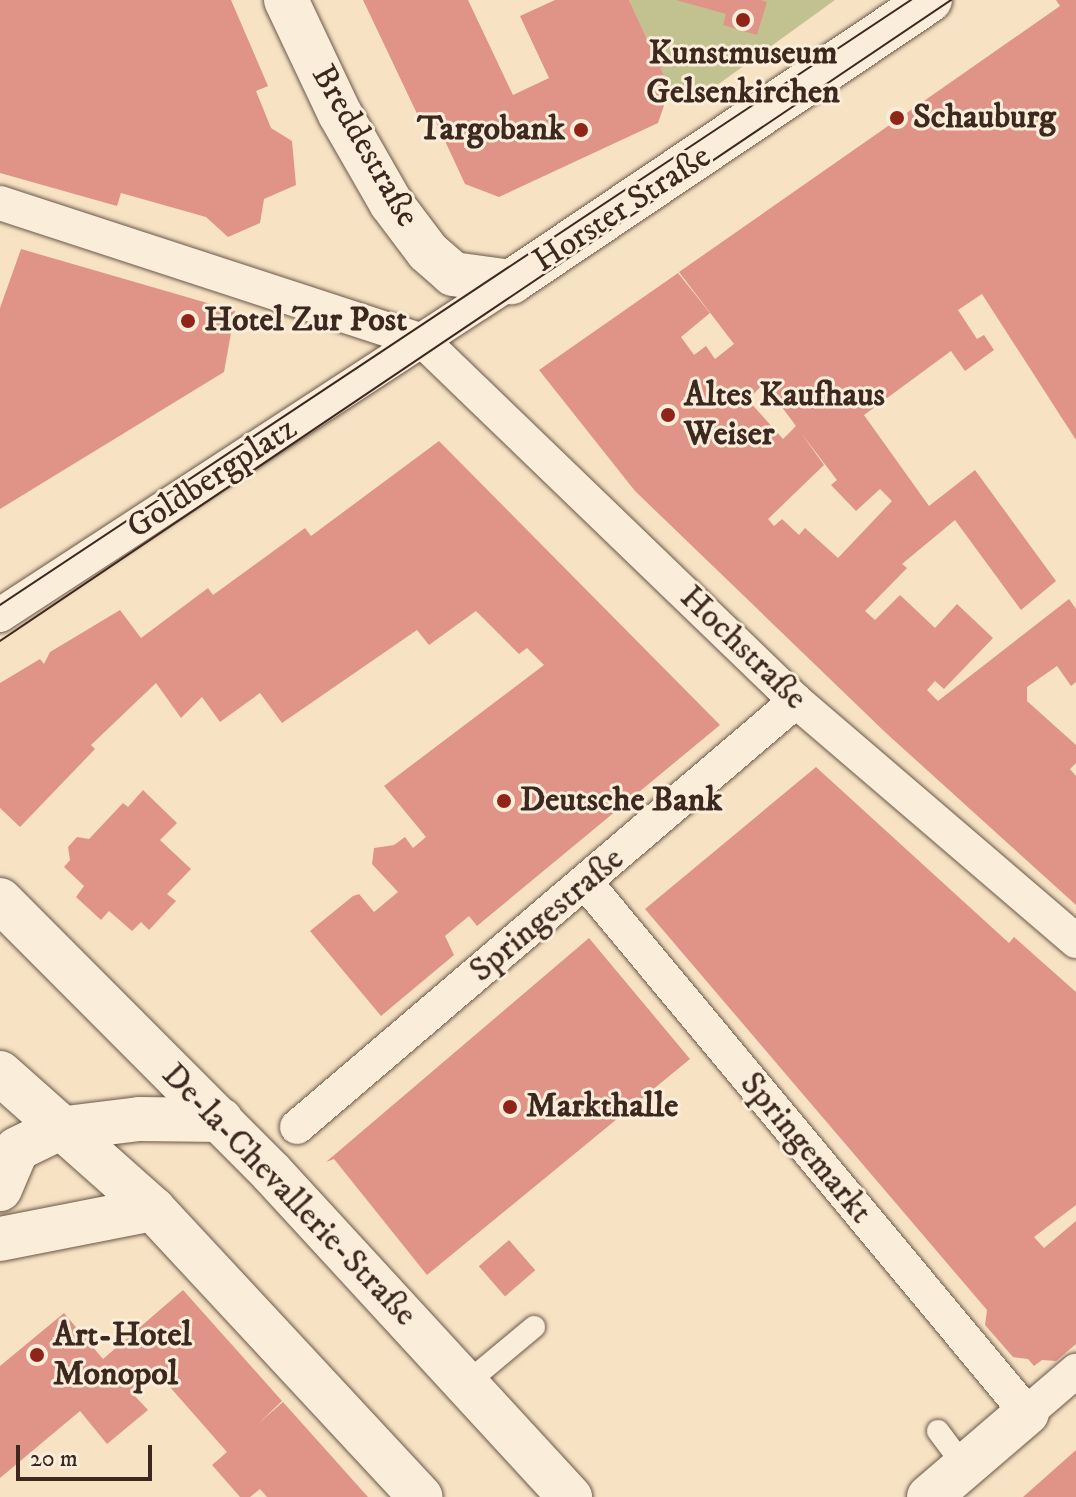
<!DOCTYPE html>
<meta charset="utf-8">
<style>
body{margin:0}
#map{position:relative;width:1076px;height:1497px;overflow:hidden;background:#f7e3c4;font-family:"IM FELL DW Pica",serif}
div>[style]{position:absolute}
.green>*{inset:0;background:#c2c291}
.building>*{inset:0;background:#e09487;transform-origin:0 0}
.roads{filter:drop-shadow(0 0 2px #6c5749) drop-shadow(0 0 2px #6c5749)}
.service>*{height:22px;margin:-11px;padding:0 11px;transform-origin:11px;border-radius:11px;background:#faedd9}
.pedestrian>*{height:34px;margin:-17px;padding:0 17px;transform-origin:17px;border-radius:17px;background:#faedd9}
.minor>*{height:44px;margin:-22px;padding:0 22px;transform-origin:22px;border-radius:22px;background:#faedd9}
.tertiary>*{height:44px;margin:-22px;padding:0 22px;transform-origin:22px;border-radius:22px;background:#faedd9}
.secondary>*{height:44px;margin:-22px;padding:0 22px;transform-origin:22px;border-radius:22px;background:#faedd9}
.tram>*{height:2px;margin:-1px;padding:0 1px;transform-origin:1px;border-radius:1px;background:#3d2820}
.dots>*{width:22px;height:22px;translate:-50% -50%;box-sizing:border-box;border:4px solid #faedd9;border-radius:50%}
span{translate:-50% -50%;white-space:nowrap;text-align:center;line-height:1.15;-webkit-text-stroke:6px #faedd9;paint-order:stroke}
.poi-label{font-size:34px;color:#3d2820;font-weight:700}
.left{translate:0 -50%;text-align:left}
.right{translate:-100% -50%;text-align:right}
.street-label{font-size:34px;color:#3d2820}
.scale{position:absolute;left:16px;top:1445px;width:136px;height:36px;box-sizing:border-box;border:4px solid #3d2820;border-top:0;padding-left:10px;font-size:24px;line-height:28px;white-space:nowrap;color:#3d2820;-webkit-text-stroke:6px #faedd9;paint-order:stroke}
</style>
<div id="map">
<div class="green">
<i style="clip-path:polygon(629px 0,835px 0,695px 101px,670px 88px)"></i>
</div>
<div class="building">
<i style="clip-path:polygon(0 0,231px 0,268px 86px,256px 91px,271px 128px,292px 141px,296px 185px,264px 199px,260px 223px,228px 237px,206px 217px,121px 193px,117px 206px,0 173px)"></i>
<i style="clip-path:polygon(363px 0,468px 0,513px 95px,549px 78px,520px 16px,555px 0,629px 0,670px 88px,658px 123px,499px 197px,465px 184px,432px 113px,420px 120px)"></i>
<i style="clip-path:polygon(676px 0,761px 0,767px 2px,757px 35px,723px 25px,726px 14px)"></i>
<i style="clip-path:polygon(evenodd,1056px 0,1076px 0,1076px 440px,982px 294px,958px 310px,977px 339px,984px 335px,994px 350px,965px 371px,951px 351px,864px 415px,929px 506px,975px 470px,1056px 581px,1021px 610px,955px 520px,902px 564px,907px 568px,865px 611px,875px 620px,900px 595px,935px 628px,957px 604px,993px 638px,944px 689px,935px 681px,927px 690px,938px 701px,1069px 599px,1076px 609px,1076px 682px,1071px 686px,1057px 666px,1027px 687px,1027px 701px,1076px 745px,1076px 763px,1070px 769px,1076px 776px,1076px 905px,886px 733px,635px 491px,539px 370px,678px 273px,710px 313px,681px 337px,694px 355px,706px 346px,715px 359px,734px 344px,679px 272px,1060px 6px,1056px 0,764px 383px,796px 426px,783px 439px,748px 400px,764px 383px,1056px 0,801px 433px,837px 480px,831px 485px,856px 511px,880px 489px,892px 501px,838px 558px,805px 528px,799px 535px,782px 519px,774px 526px,768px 519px,824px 465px,801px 433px)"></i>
<i style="clip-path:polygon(21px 249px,235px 311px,224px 372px,0 509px,0 308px)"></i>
<i style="clip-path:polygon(439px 441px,720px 725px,477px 926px,469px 916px,445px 936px,454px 955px,381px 1016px,310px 931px,353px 896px,359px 894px,374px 912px,398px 892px,372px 864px,374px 848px,394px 845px,405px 837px,413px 848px,426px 837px,384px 786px,544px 665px,527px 648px,519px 654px,476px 611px,429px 645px,417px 630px,282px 723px,260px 693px,220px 722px,202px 697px,181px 718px,156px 683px,91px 745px,95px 749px,20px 827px,0 808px,0 683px,40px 659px,44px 664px,50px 652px,120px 610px,141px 638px,208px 588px,213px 595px,305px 528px,311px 536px)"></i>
<i style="clip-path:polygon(816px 767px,1009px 943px,1014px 937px,1076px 992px,1076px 1205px,1034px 1237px,1044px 1248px,1076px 1221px,1076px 1344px,1056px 1361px,1042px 1360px,1034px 1366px,1028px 1359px,1013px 1357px,985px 1325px,987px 1310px,645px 909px)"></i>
<i style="clip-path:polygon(143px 790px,177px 823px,160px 840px,191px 869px,167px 894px,176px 901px,149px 930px,141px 922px,132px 931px,109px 911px,101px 920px,76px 897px,84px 886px,64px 867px,70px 860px,68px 847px,77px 837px,89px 839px,123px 803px,128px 807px)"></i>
<i style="clip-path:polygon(589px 938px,690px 1059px,427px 1275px,334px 1159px,326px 1162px)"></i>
<i style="left:509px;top:1240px;width:40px;height:40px;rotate:49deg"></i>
<i style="clip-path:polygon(183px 1290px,282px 1401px,259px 1423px,283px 1402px,368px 1497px,267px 1497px,260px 1489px,250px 1497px,240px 1497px,212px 1465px,227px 1452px,155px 1370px,131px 1392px,148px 1410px,107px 1444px,80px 1411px,0 1478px,0 1366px,64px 1313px,103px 1359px)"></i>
<i style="clip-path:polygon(1076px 1450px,1076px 1497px,1023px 1497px)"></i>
</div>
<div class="roads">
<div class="service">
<i style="left:468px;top:1382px;width:86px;rotate:-39.8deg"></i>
<i style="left:938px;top:1431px;width:45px;rotate:53.1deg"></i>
</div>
<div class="pedestrian">
<i style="left:0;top:203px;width:445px;rotate:18.1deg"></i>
<i style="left:423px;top:341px;width:518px;rotate:43.98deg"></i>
<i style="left:796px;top:701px;width:369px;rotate:40.6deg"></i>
<i style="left:0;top:615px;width:610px;rotate:-33.09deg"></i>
<i style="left:586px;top:883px;width:689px;rotate:50.24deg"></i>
<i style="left:1027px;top:1413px;width:65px;rotate:-40.6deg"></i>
<i style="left:297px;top:1127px;width:656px;rotate:-40.49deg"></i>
</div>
<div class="minor">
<i style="left:0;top:1189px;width:43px;rotate:-67deg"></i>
<i style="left:17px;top:1149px;width:46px;rotate:-26deg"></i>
<i style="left:58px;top:1129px;width:82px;rotate:-7deg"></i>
<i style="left:139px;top:1119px;width:82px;rotate:0.7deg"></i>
<i style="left:0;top:1239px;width:156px;rotate:-11.1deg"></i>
<i style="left:929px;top:1497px;width:129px;rotate:-40.6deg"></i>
</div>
<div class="tertiary">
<i style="left:286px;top:0;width:126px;rotate:64.7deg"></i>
<i style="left:340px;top:114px;width:103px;rotate:60.2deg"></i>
<i style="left:391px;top:203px;width:61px;rotate:52.9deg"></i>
<i style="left:428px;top:252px;width:33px;rotate:41deg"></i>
<i style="left:453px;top:274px;width:59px;rotate:7.9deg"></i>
<i style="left:511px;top:282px;width:505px;rotate:-33.94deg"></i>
</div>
<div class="secondary">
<i style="left:0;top:900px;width:384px;rotate:45.1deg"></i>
<i style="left:271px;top:1172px;width:442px;rotate:47.4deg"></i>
<i style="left:0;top:1073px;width:205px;rotate:41.6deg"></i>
<i style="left:153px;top:1209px;width:393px;rotate:47.1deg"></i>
</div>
</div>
<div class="tram">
<i style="left:0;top:605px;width:1094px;rotate:-33.59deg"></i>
<i style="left:0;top:641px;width:1147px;rotate:-33.98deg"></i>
</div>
<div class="dots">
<i style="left:743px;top:20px;background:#8f2418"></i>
<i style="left:897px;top:118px;background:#8f2418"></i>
<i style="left:581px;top:130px;background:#8f2418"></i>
<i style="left:188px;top:321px;background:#8f2418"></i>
<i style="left:668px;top:415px;background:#8f2418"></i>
<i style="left:504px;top:801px;background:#8f2418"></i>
<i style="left:510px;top:1107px;background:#8f2418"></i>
<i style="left:37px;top:1355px;background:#8f2418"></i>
</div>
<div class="poi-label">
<span style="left:743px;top:73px">Kunstmuseum<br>Gelsenkirchen</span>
<span class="left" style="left:913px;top:118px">Schauburg</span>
<span class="right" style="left:565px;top:130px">Targobank</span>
<span class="left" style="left:204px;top:321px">Hotel Zur Post</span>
<span class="left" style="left:684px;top:415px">Altes Kaufhaus<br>Weiser</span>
<span class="left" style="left:520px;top:801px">Deutsche Bank</span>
<span class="left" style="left:526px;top:1107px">Markthalle</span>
<span class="left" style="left:53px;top:1355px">Art-Hotel<br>Monopol</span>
</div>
<div class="street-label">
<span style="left:365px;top:146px;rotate:60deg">Breddestraße</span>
<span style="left:622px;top:209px;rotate:-33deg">Horster Straße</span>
<span style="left:212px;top:478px;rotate:-33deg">Goldbergplatz</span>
<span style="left:743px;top:648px;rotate:44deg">Hochstraße</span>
<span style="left:547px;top:915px;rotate:-40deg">Springestraße</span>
<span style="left:806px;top:1148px;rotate:50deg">Springemarkt</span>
<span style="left:289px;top:1195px;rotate:46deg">De-la-Chevallerie-Straße</span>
</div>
<div class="scale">20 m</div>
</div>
